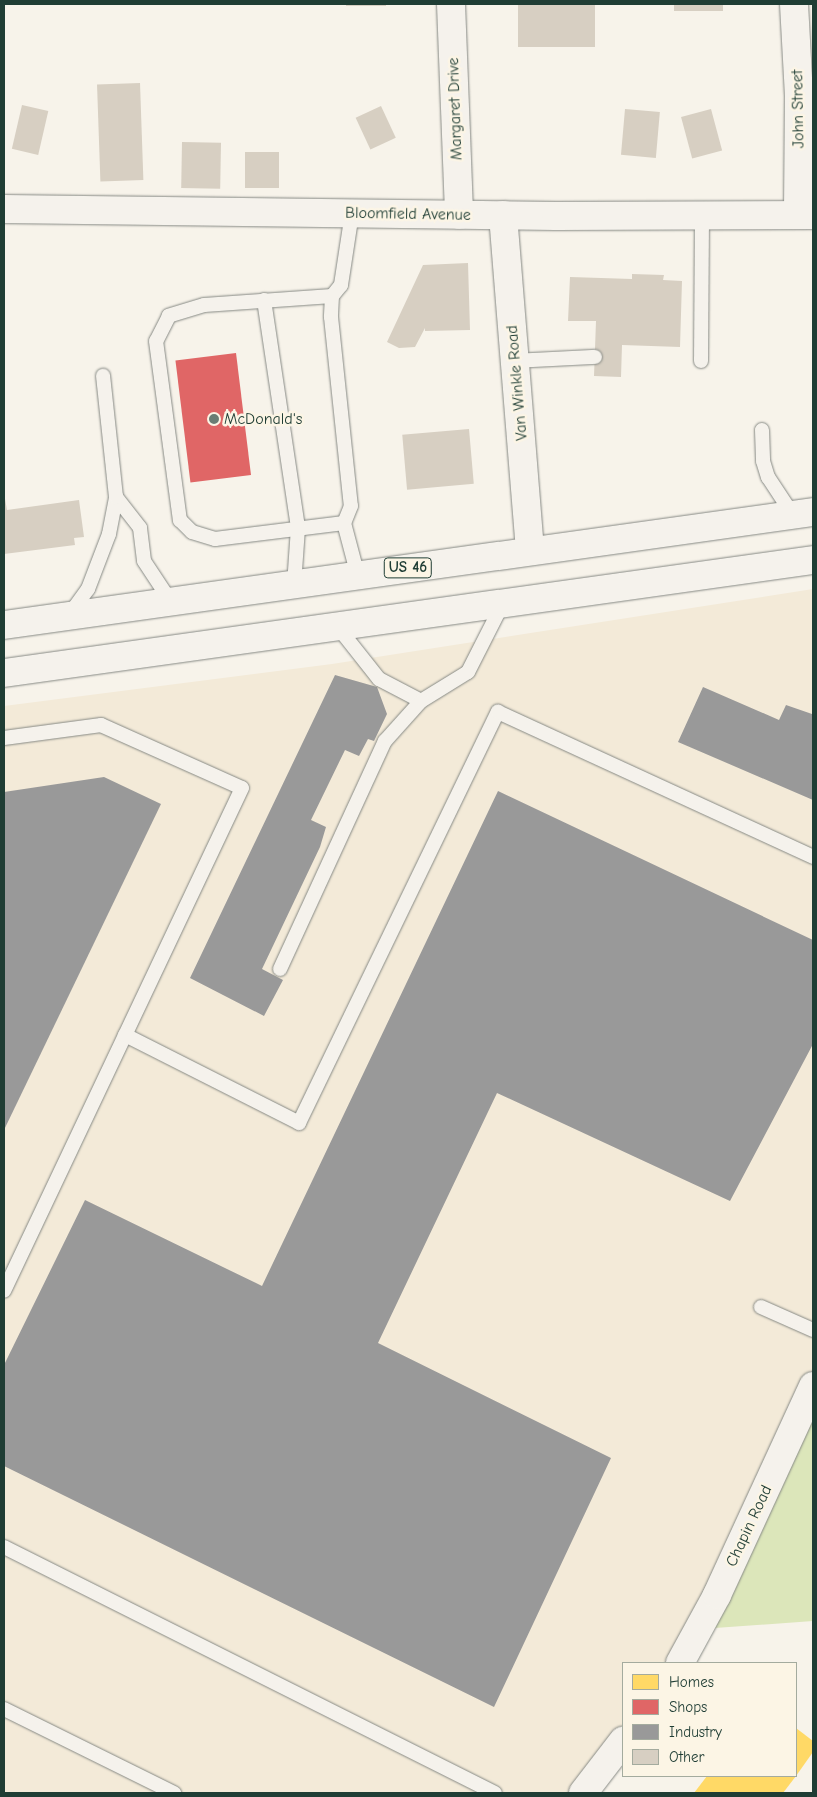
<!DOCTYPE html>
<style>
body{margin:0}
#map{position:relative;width:817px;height:1797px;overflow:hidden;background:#f7f3ea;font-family:"Comic Neue",sans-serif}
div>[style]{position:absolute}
.built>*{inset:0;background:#f3ead8}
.green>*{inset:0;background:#dce6ba}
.homes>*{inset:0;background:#ffd966}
.shops>*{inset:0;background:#e06666;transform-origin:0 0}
.industry>*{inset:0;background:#999}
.building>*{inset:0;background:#d7cfc2;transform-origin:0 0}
.roads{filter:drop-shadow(0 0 1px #868984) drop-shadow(0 0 1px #868984)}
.lane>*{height:14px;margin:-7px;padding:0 7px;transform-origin:7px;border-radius:7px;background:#f5f2ec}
.street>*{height:28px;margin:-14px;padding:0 14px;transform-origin:14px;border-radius:14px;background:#f5f2ec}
.secondary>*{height:28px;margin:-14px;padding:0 14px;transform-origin:14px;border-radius:14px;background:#f5f2ec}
.highway>*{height:28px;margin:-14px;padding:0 14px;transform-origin:14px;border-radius:14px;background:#f5f2ec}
.dots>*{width:14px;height:14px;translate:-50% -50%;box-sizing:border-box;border:2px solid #fcf5e5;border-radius:50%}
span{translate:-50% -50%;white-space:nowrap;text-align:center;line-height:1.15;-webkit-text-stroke:5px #fcf5e5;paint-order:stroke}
.shield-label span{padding:1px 4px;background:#fcf5e5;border:1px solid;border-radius:4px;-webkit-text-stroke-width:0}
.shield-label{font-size:15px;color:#1f3d34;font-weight:700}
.street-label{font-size:16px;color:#1f3d34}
.poi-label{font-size:16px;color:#1f3d34}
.left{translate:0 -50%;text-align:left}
.frame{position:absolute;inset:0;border:5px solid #1f3d34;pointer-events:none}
.legend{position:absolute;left:622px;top:1662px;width:175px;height:115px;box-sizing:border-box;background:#fcf5e5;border:1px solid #a4ab9e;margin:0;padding:6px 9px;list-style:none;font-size:15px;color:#1f3d34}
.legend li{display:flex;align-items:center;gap:10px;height:25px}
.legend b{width:25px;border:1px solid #a4ab9e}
</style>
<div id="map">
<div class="built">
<i style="clip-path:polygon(813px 589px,813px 1398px,678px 1663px,623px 1663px,623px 1745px,591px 1793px,4px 1793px,4px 706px,332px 664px)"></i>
</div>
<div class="green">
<i style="clip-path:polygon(813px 1398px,813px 1621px,701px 1629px)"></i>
</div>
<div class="homes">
<i style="clip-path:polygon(796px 1728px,813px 1741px,813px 1752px,796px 1776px)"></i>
<i style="clip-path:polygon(707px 1776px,796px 1776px,783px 1793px,694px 1793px)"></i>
</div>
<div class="shops">
<i style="left:236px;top:353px;width:123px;height:61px;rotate:83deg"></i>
</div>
<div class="industry">
<i style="clip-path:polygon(335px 675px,377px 687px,387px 714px,374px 741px,368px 739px,359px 756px,345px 750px,311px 820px,326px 827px,320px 847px,262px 969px,283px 980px,264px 1016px,190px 978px)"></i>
<i style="clip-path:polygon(703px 687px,779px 720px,786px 705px,812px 714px,813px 710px,813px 800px,678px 742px)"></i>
<i style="clip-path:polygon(104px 777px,161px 804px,4px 1130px,4px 792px)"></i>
<i style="clip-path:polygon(498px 791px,813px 940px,813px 1044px,730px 1201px,497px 1093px,378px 1343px,611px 1458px,494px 1707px,4px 1466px,4px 1365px,85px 1200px,262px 1286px)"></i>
</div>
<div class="building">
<i style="left:346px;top:4px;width:40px;height:2px"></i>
<i style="left:518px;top:4px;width:77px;height:43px"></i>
<i style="left:674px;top:4px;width:49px;height:7px"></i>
<i style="left:140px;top:83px;width:97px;height:43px;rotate:88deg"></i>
<i style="left:22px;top:105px;width:27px;height:45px;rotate:13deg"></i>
<i style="left:381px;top:106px;width:35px;height:28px;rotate:65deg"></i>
<i style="left:625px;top:109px;width:35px;height:46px;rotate:5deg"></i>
<i style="left:711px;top:109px;width:43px;height:31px;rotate:75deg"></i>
<i style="left:182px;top:142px;width:39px;height:46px;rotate:1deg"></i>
<i style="left:245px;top:152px;width:34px;height:36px"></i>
<i style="clip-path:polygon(468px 263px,470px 330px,425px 331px,425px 328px,415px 347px,399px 348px,387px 342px,423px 265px)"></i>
<i style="clip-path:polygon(632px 274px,664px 275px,663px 280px,682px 281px,680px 347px,622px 345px,621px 377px,594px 376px,596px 321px,568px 321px,570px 277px,632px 279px)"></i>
<i style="left:469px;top:429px;width:55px;height:67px;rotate:85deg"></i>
<i style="clip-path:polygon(4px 493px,7px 510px,79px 500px,84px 537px,74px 538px,75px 545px,4px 554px)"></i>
</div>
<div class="roads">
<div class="lane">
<i style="left:352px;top:213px;width:73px;rotate:98.7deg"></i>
<i style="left:341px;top:285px;width:14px;rotate:129deg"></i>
<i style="left:332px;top:296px;width:21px;rotate:93deg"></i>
<i style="left:331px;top:317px;width:190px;rotate:84deg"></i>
<i style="left:351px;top:506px;width:18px;rotate:112deg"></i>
<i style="left:344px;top:523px;width:55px;rotate:75.2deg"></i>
<i style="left:332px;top:296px;width:128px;rotate:176deg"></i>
<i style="left:204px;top:305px;width:37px;rotate:163deg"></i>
<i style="left:169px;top:316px;width:28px;rotate:117deg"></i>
<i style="left:156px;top:341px;width:181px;rotate:82.4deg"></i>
<i style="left:180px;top:520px;width:17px;rotate:45deg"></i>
<i style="left:192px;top:532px;width:24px;rotate:17deg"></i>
<i style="left:215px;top:539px;width:130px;rotate:-7.1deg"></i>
<i style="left:264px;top:300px;width:231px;rotate:81.5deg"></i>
<i style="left:298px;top:528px;width:57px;rotate:94deg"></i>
<i style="left:515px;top:361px;width:80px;rotate:-2.9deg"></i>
<i style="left:701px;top:361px;width:145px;rotate:-89.6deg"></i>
<i style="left:762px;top:430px;width:31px;rotate:88deg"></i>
<i style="left:763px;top:461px;width:17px;rotate:73deg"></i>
<i style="left:768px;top:477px;width:45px;rotate:56.7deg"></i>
<i style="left:116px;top:497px;width:39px;rotate:52deg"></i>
<i style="left:140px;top:528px;width:33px;rotate:83deg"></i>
<i style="left:144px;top:561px;width:49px;rotate:56.6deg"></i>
<i style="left:69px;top:615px;width:32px;rotate:-54deg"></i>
<i style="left:88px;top:589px;width:59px;rotate:-69.1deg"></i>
<i style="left:109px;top:534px;width:38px;rotate:-79deg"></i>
<i style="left:116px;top:497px;width:122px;rotate:-96.1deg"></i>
<i style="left:337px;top:626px;width:68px;rotate:51.6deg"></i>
<i style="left:379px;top:679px;width:47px;rotate:27.6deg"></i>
<i style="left:421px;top:701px;width:55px;rotate:-31.7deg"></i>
<i style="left:468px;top:672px;width:77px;rotate:-63.1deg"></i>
<i style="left:4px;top:738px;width:98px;rotate:-7.6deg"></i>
<i style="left:101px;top:725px;width:154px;rotate:24.1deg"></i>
<i style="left:242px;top:788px;width:556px;rotate:115.32deg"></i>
<i style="left:280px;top:969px;width:251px;rotate:-65.3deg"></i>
<i style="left:385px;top:741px;width:54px;rotate:-48deg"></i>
<i style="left:125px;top:1035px;width:195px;rotate:26.8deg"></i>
<i style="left:299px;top:1123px;width:457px;rotate:-64.2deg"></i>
<i style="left:498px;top:712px;width:347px;rotate:24.7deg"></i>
<i style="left:761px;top:1307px;width:57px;rotate:23.9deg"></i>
<i style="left:4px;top:1547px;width:549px;rotate:26.61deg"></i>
<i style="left:4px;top:1709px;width:190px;rotate:26.3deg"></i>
</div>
<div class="street">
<i style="left:451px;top:4px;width:211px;rotate:87.8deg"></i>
<i style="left:794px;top:4px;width:91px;rotate:86.9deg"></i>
<i style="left:799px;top:95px;width:120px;rotate:90.5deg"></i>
<i style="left:503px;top:215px;width:336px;rotate:85.4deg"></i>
<i style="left:680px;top:1663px;width:77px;rotate:-61.4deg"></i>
<i style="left:717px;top:1595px;width:230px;rotate:-65.3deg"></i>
<i style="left:583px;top:1793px;width:66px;rotate:-52.4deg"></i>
</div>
<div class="secondary">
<i style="left:4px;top:209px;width:552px;rotate:0.73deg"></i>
<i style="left:556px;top:216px;width:257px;rotate:-0.2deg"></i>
</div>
<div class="highway">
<i style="left:4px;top:625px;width:817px;rotate:-7.95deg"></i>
<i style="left:4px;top:673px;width:817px;rotate:-7.95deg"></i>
</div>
</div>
<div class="dots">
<i style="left:214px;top:419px;background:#6b7d74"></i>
</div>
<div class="shield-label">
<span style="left:408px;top:568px">US 46</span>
</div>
<div class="street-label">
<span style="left:455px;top:109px;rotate:-92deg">Margaret Drive</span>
<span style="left:798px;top:109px;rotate:-91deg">John Street</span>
<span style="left:408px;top:214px;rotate:1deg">Bloomfield Avenue</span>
<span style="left:517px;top:383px;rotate:-95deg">Van Winkle Road</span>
<span style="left:749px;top:1526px;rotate:-65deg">Chapin Road</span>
</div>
<div class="poi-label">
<span class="left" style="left:224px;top:419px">McDonald's</span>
</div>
<div class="frame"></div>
<ul class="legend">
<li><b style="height:14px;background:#ffd966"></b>Homes</li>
<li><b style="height:14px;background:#e06666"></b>Shops</li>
<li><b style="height:14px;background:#999"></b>Industry</li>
<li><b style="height:14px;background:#d7cfc2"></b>Other</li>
</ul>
</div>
